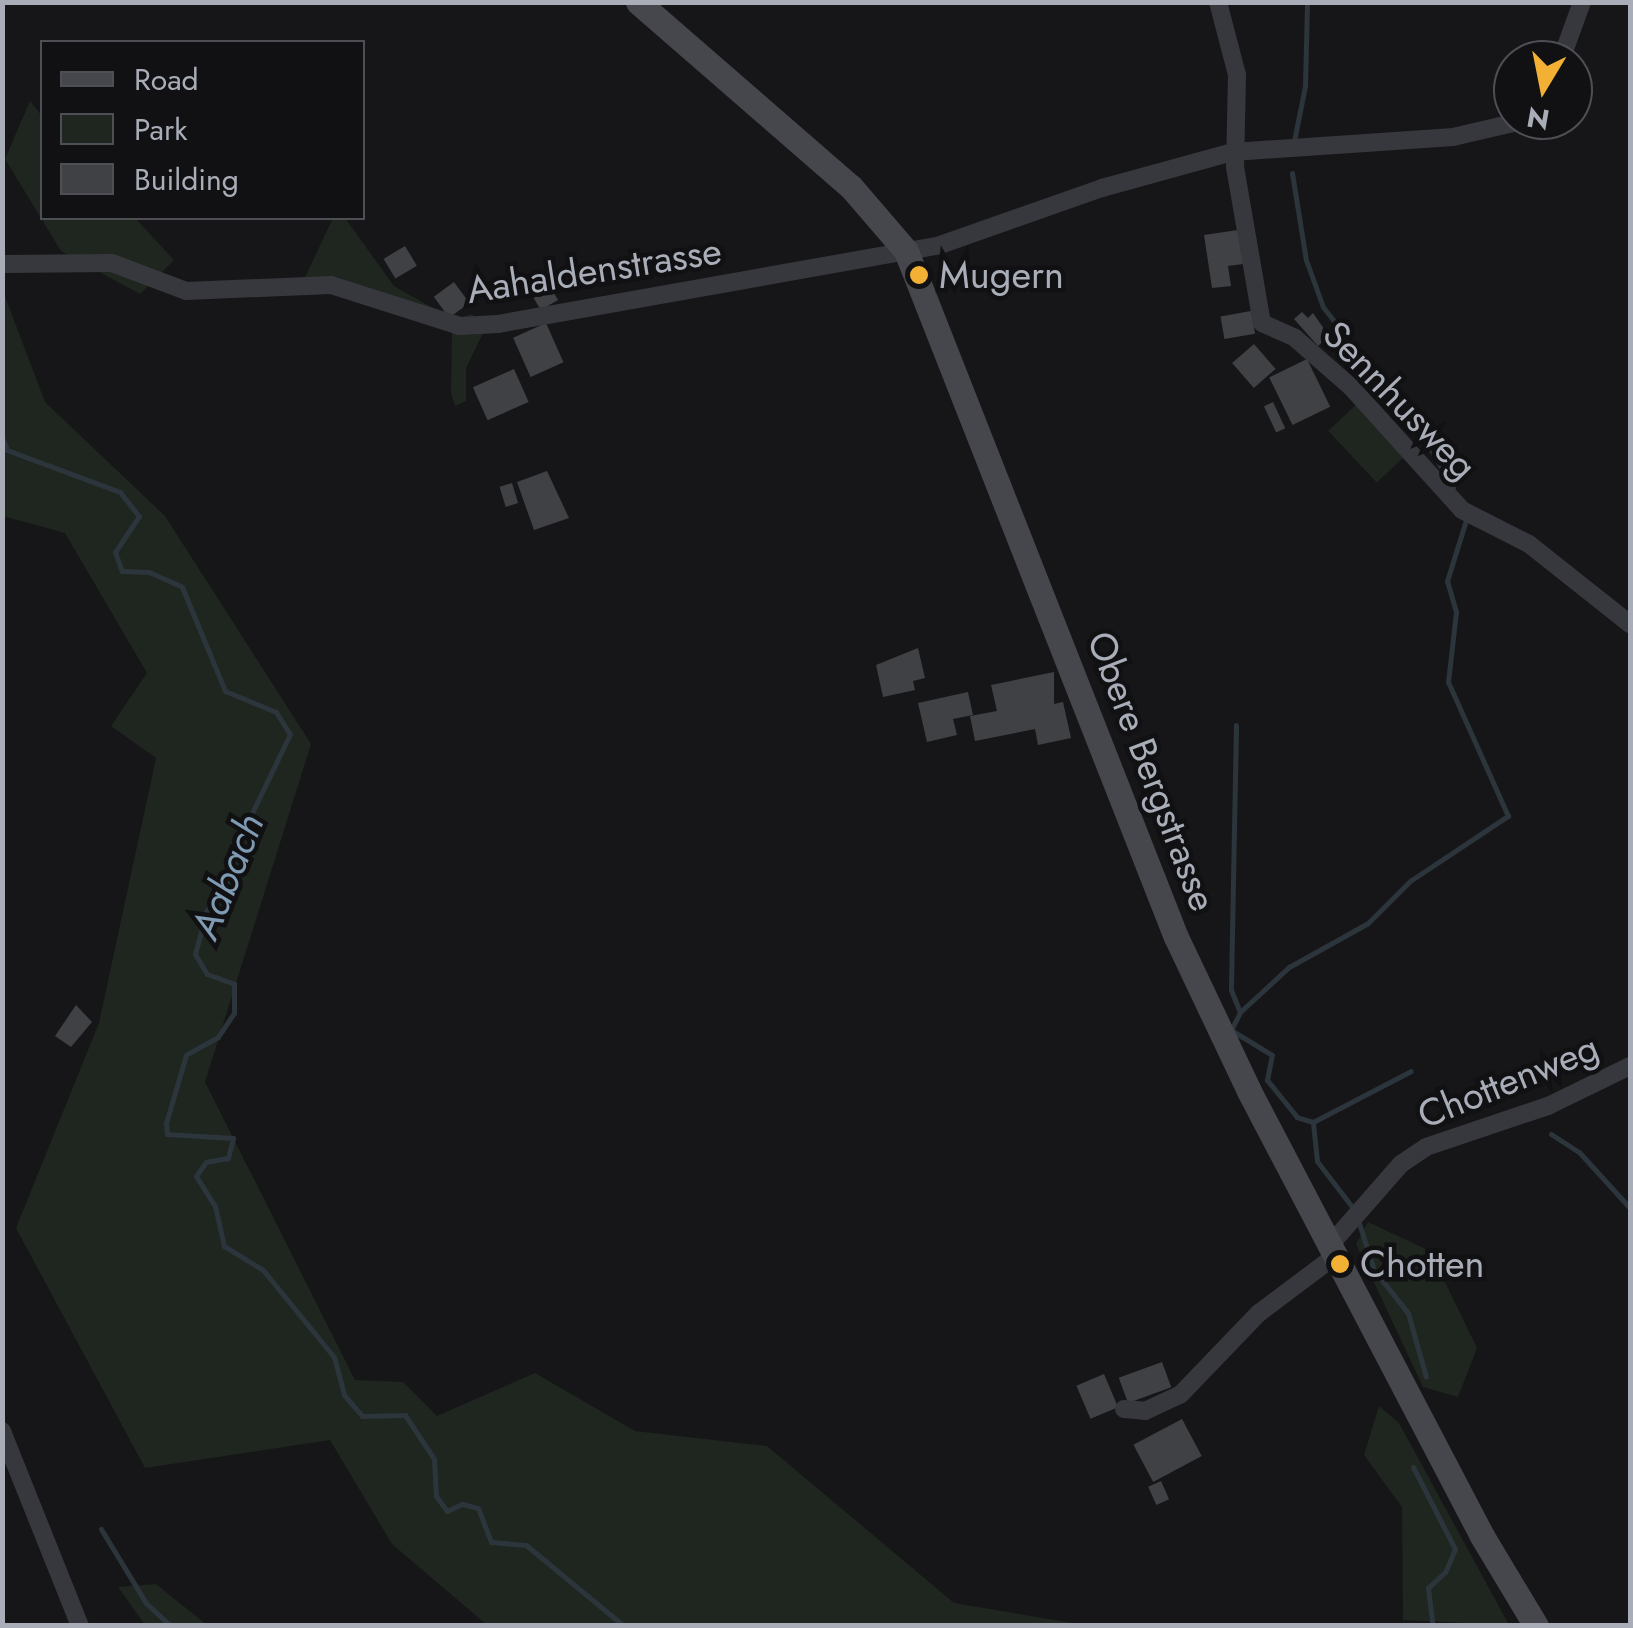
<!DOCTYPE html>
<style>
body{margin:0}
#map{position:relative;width:1633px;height:1628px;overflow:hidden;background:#161618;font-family:Jost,sans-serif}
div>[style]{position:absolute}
.green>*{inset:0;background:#1e261f;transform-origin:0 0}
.stream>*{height:5px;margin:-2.5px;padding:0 2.5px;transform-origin:2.5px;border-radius:2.5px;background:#2c353c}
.building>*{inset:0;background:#404145;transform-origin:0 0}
.street>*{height:18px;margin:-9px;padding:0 9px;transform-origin:9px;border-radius:9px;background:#37383d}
.secondary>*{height:25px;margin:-12.5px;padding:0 12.5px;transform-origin:12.5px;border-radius:12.5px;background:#45474d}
.dots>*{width:28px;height:28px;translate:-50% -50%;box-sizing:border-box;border:5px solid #111113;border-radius:50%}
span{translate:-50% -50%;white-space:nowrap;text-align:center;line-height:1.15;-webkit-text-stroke:9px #111113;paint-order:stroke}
.street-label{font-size:38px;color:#a8adb8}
.poi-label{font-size:38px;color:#a8adb8}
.left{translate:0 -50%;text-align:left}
.water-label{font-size:40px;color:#7f9bb3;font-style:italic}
.frame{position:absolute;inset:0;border:5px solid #a8adb8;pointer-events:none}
.legend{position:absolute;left:40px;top:40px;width:325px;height:180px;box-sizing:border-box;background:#111113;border:2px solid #4d4f55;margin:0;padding:12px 18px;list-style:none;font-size:30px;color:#a8adb8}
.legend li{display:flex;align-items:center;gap:20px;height:50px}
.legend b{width:50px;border:2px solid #4d4f55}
.north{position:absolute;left:1493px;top:40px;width:100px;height:100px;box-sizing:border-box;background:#111113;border:2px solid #4d4f55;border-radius:50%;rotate:190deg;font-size:28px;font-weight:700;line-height:40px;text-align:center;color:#a8adb8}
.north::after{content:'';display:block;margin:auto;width:35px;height:45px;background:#f2b134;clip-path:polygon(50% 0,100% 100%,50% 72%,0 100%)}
</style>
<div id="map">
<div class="green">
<i style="clip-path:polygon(30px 101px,42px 116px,42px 218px,135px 218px,174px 260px,140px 294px,61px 251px,5px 159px)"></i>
<i style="clip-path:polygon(333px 218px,345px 218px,394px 286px,454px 320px,472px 314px,484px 331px,466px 368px,466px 401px,455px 406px,451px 393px,452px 332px,357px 290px,297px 294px)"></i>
<i style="clip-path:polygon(3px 291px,45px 402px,165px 516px,311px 744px,205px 1082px,355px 1380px,403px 1382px,437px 1416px,535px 1373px,635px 1431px,767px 1446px,954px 1603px,1084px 1625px,487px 1625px,392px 1544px,330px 1440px,145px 1468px,16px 1228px,99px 1023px,156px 758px,111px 726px,147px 673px,65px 533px,3px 516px)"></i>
<i style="left:1359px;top:402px;width:71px;height:42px;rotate:47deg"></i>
<i style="clip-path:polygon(1368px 1222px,1430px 1251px,1477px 1348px,1458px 1397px,1423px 1387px,1356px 1244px)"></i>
<i style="clip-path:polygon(1379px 1406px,1399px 1423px,1509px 1625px,1403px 1620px,1402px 1507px,1364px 1455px)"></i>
<i style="clip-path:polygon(156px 1584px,207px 1625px,145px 1625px,118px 1587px)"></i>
</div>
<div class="stream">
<i style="left:1294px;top:141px;width:56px;rotate:-78.7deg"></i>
<i style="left:1305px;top:86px;width:84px;rotate:-88.6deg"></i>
<i style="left:1292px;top:173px;width:88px;rotate:80.9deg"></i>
<i style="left:1306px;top:260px;width:50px;rotate:70.1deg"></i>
<i style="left:1323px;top:307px;width:152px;rotate:51.7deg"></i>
<i style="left:1417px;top:426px;width:71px;rotate:59.5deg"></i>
<i style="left:2px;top:437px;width:14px;rotate:69deg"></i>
<i style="left:7px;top:450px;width:121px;rotate:20.4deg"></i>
<i style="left:120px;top:492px;width:31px;rotate:52deg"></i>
<i style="left:139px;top:516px;width:43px;rotate:123.7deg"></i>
<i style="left:115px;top:552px;width:20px;rotate:70deg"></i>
<i style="left:122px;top:571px;width:27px;rotate:2deg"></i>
<i style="left:149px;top:572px;width:36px;rotate:24deg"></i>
<i style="left:182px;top:587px;width:113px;rotate:67.5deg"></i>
<i style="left:225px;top:691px;width:55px;rotate:22.4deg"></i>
<i style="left:276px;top:712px;width:26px;rotate:58deg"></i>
<i style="left:290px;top:734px;width:122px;rotate:115.7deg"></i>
<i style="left:237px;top:844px;width:33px;rotate:101deg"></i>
<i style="left:231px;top:876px;width:42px;rotate:125.2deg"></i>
<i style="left:207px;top:910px;width:46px;rotate:105.3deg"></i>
<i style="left:195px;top:954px;width:23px;rotate:59deg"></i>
<i style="left:207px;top:974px;width:29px;rotate:20deg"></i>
<i style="left:234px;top:984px;width:29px;rotate:90deg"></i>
<i style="left:234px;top:1013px;width:29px;rotate:124deg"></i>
<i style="left:218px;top:1037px;width:37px;rotate:151deg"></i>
<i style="left:186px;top:1055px;width:71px;rotate:106.4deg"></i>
<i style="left:166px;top:1123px;width:11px;rotate:85deg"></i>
<i style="left:167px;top:1134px;width:66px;rotate:3.5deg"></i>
<i style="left:233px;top:1138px;width:21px;rotate:104deg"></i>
<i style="left:228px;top:1158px;width:22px;rotate:170deg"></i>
<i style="left:206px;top:1162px;width:17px;rotate:126deg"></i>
<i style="left:196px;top:1176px;width:36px;rotate:58deg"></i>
<i style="left:215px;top:1206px;width:41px;rotate:77.3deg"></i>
<i style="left:224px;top:1246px;width:46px;rotate:31.6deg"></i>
<i style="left:263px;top:1270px;width:112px;rotate:50.8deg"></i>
<i style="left:334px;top:1357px;width:39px;rotate:75deg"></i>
<i style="left:344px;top:1395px;width:28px;rotate:49deg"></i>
<i style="left:362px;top:1416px;width:43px;rotate:-1.3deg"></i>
<i style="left:405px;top:1415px;width:53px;rotate:56.6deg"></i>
<i style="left:434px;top:1459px;width:37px;rotate:87deg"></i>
<i style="left:436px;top:1496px;width:19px;rotate:54deg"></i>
<i style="left:447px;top:1511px;width:17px;rotate:-25deg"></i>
<i style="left:462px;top:1504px;width:16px;rotate:14deg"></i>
<i style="left:478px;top:1508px;width:36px;rotate:69deg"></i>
<i style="left:491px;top:1542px;width:35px;rotate:5deg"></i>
<i style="left:526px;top:1545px;width:127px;rotate:39.6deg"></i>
<i style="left:1236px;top:725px;width:265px;rotate:91.1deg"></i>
<i style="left:1231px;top:990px;width:24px;rotate:68deg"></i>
<i style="left:1313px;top:1122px;width:110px;rotate:-27.5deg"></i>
<i style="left:1551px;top:1134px;width:33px;rotate:33deg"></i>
<i style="left:1579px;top:1152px;width:76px;rotate:47.7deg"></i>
<i style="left:1353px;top:1208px;width:59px;rotate:-127.5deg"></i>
<i style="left:1317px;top:1161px;width:39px;rotate:-96deg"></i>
<i style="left:1313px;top:1122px;width:17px;rotate:-163deg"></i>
<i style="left:1297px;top:1117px;width:48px;rotate:-129deg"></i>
<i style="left:1267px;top:1080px;width:25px;rotate:-79deg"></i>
<i style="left:1272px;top:1055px;width:48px;rotate:-148.6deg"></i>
<i style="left:1231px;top:1030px;width:20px;rotate:-63deg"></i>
<i style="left:1240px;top:1012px;width:67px;rotate:-42.6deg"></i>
<i style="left:1289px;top:967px;width:90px;rotate:-29.1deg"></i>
<i style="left:1368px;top:923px;width:59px;rotate:-45deg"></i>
<i style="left:1410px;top:881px;width:118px;rotate:-33.6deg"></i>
<i style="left:1508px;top:816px;width:147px;rotate:-114.1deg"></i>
<i style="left:1448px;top:682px;width:70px;rotate:-83.5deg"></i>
<i style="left:1456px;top:612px;width:32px;rotate:-106deg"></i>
<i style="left:1447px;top:581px;width:64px;rotate:-72.7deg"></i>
<i style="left:1359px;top:1223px;width:49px;rotate:72.3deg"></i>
<i style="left:1374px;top:1270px;width:55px;rotate:51.7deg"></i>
<i style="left:1408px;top:1313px;width:66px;rotate:74.3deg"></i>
<i style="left:1413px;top:1467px;width:92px;rotate:62.9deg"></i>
<i style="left:1455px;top:1549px;width:25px;rotate:113deg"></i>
<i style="left:1445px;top:1572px;width:23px;rotate:137deg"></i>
<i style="left:1428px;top:1588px;width:38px;rotate:83deg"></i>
<i style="left:101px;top:1529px;width:87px;rotate:58.7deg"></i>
<i style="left:146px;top:1603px;width:34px;rotate:43deg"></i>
<i style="left:769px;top:1626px;width:26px"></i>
</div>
<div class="building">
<i style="clip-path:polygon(1238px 230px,1243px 264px,1228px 266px,1231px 286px,1212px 288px,1204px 235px)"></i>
<i style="left:405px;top:246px;width:23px;height:25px;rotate:59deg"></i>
<i style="left:454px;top:282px;width:26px;height:25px;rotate:54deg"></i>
<i style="left:551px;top:288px;width:14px;height:20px;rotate:60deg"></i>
<i style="left:1251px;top:311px;width:23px;height:31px;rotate:80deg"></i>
<i style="clip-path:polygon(1302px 312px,1308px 318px,1313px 313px,1329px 336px,1318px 346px,1294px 319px)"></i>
<i style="left:546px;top:323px;width:43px;height:36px;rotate:66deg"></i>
<i style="left:1254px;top:344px;width:33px;height:29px;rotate:49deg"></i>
<i style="left:1307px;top:359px;width:53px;height:42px;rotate:64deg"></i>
<i style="left:514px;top:369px;width:36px;height:45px;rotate:66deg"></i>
<i style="left:1273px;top:402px;width:29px;height:10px;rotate:65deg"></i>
<i style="clip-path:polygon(547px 471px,569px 518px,534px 530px,517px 482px)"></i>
<i style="left:512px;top:483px;width:21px;height:13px;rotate:73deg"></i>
<i style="clip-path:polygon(918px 648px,925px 678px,913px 681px,915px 690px,883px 697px,876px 665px)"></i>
<i style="clip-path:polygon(1054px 672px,1054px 704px,1063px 702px,1071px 738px,1038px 745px,1035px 729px,975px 741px,970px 716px,997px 711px,991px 685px)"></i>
<i style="clip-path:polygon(968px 692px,973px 715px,953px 719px,957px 735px,927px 742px,918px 703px)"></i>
<i style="clip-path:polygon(76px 1005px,92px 1022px,71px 1047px,55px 1036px)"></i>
<i style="left:1162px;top:1362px;width:27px;height:46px;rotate:70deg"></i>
<i style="left:1104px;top:1374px;width:36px;height:30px;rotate:67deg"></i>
<i style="left:1182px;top:1419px;width:42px;height:55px;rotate:62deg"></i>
<i style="left:1161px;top:1481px;width:20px;height:14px;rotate:66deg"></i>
</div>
<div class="street">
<i style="left:1218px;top:2px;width:75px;rotate:75.4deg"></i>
<i style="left:1237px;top:75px;width:92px;rotate:91.2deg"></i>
<i style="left:1235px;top:167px;width:158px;rotate:80.2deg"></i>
<i style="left:1262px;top:323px;width:36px;rotate:24deg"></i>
<i style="left:1295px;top:338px;width:74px;rotate:41.2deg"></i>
<i style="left:1351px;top:387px;width:166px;rotate:47.9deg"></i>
<i style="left:1462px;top:510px;width:75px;rotate:26.9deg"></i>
<i style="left:1529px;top:544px;width:129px;rotate:38.4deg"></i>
<i style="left:1561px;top:60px;width:62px;rotate:-70.1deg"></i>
<i style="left:2px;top:264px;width:110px;rotate:-0.5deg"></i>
<i style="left:112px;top:263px;width:79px;rotate:20.7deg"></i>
<i style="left:186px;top:291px;width:145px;rotate:-2.4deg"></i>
<i style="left:331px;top:285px;width:135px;rotate:17.6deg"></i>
<i style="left:460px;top:326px;width:38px;rotate:-3deg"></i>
<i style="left:498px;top:324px;width:449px;rotate:-10.1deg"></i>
<i style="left:940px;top:245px;width:172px;rotate:-19.4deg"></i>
<i style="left:1102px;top:188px;width:136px;rotate:-15.4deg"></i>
<i style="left:1233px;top:152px;width:221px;rotate:-3.9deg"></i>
<i style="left:1453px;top:137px;width:75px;rotate:-13.1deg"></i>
<i style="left:1330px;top:1245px;width:108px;rotate:-48.8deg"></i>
<i style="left:1401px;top:1164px;width:30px;rotate:-34deg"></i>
<i style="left:1426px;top:1147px;width:129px;rotate:-18.6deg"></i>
<i style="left:1548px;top:1106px;width:91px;rotate:-26deg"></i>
<i style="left:1124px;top:1409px;width:21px;rotate:5deg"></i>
<i style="left:1145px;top:1411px;width:38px;rotate:-25deg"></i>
<i style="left:1180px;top:1395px;width:114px;rotate:-46.1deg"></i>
<i style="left:1259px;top:1313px;width:95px;rotate:-36.9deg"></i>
<i style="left:2px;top:1431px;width:210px;rotate:68.2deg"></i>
</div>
<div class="secondary">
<i style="left:638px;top:2px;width:282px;rotate:41deg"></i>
<i style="left:851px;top:187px;width:84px;rotate:49.3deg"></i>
<i style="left:906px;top:251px;width:737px;rotate:68.52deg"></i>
<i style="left:1176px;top:937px;width:170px;rotate:64.6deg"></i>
<i style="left:1249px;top:1091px;width:502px;rotate:62.36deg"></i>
<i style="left:1482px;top:1536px;width:105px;rotate:59deg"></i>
</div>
<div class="dots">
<i style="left:919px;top:275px;background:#f2b134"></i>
<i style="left:1340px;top:1264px;background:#f2b134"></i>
</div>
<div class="street-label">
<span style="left:594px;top:270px;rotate:-9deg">Aahaldenstrasse</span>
<span style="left:1400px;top:400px;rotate:46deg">Sennhusweg</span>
<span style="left:1152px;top:771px;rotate:69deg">Obere Bergstrasse</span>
<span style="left:1508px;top:1081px;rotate:-22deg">Chottenweg</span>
</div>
<div class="poi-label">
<span class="left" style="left:939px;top:275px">Mugern</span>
<span class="left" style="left:1360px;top:1264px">Chotten</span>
</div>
<div class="water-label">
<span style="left:227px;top:876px;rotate:-68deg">Aabach</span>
</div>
<div class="frame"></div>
<ul class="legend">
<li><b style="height:12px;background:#45474d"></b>Road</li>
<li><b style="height:28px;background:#1e261f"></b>Park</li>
<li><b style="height:28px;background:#404145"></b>Building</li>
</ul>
<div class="north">N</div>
</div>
